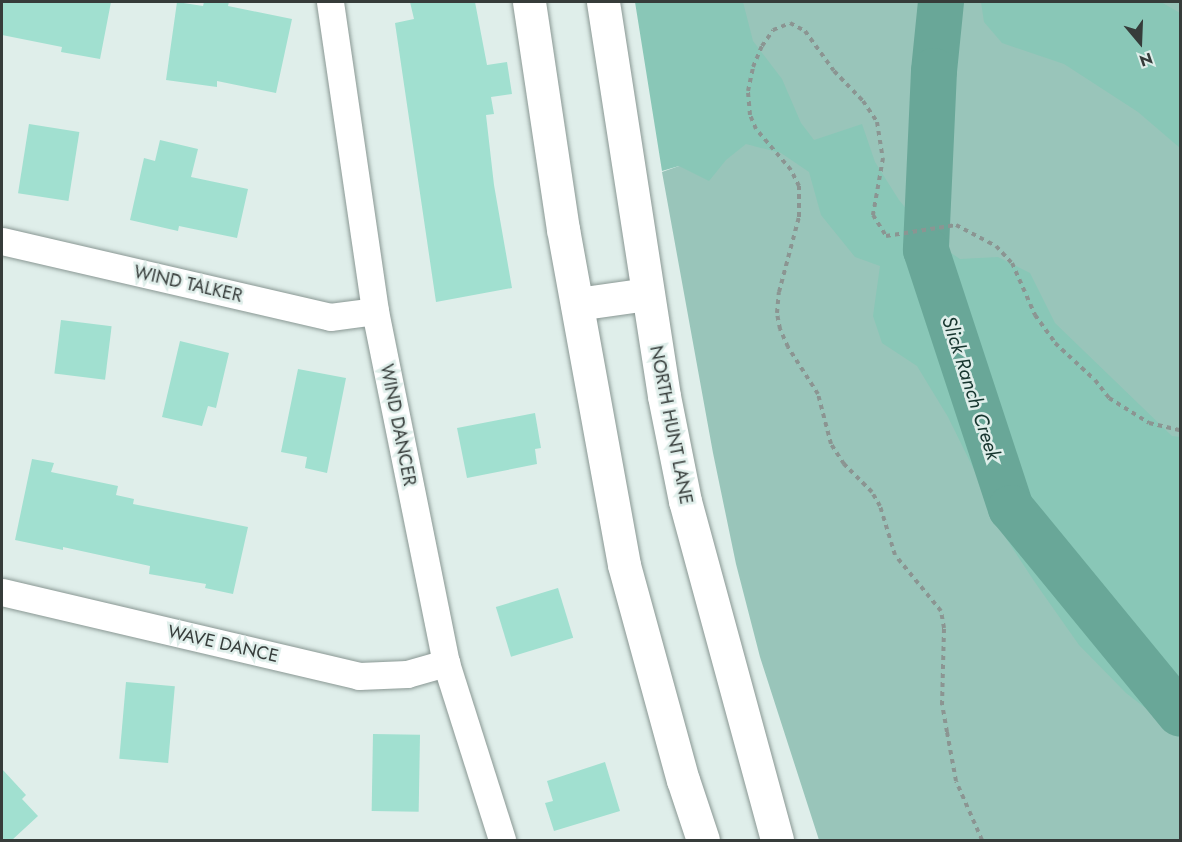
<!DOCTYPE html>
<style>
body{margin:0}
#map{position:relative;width:1182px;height:842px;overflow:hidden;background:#dfeeea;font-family:Jost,sans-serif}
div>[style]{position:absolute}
.green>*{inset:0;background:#99c5ba}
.forest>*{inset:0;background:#89c7b7}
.river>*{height:46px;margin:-23px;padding:0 23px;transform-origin:23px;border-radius:23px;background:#69a798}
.building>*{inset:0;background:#a1e0d0;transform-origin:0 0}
.path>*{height:4px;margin-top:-2px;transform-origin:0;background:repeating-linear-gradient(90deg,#8b9592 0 4.5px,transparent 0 9px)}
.roads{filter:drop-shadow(0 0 2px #899793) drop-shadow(0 0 2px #899793)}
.street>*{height:27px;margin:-13.5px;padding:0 13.5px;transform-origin:13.5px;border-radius:13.5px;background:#fff}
.secondary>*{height:33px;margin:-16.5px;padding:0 16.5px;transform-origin:16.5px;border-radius:16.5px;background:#fff}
span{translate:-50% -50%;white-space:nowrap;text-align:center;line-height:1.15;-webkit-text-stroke:5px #dfeeea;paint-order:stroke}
.street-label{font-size:18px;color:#363c3a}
.water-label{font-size:20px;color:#16352e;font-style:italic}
.frame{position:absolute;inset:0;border:3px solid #363c3a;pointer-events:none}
.north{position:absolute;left:1110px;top:12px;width:60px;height:60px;-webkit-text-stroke:4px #dfeeea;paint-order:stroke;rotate:161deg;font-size:16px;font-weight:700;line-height:24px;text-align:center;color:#363c3a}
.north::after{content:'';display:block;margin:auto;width:21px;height:27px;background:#363c3a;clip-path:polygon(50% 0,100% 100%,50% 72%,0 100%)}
</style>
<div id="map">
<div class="green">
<i style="clip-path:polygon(653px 2px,1180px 2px,1180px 840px,819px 840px,760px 657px,736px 564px,713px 453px,662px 172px,679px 166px)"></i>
</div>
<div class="forest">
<i style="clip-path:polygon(635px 2px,743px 2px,753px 41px,782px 79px,801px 123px,814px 140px,862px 124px,875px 162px,899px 200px,933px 241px,960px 259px,998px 257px,1030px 273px,1055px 323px,1172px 436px,1180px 437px,1180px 726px,1166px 724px,1126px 693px,1079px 645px,1034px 581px,998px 526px,980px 482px,948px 417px,917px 366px,882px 343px,873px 316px,880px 266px,855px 257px,821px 215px,809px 172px,781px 153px,746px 144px,726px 160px,709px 181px,679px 166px,662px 171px)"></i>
<i style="clip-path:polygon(981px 2px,1161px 2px,1180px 13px,1180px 148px,1138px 112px,1064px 64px,1002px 43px,984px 22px)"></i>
</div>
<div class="river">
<i style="left:941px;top:2px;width:69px;rotate:95.8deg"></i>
<i style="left:934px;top:71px;width:179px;rotate:92.6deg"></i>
<i style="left:926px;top:250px;width:272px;rotate:71.8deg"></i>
<i style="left:1011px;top:508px;width:266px;rotate:50.6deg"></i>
</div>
<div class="building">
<i style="clip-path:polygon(2px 2px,111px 2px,100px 59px,61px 52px,62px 47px,2px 35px)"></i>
<i style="clip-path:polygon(177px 2px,203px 6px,204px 2px,229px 2px,228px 6px,292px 19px,276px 93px,217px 81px,217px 87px,166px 80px)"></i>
<i style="clip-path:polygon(410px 2px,475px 2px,487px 65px,507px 62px,512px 94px,491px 97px,494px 114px,486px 115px,494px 185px,512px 288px,436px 302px,395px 23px,414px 19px)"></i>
<i style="left:29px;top:124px;width:51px;height:70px;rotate:9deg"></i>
<i style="clip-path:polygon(160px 140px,198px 149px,191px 177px,248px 189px,237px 238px,179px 226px,178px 231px,130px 220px,144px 158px,155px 161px)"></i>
<i style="left:61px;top:320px;width:51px;height:54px;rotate:7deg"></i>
<i style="clip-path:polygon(180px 341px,229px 353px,216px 408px,208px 406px,202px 426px,162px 417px)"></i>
<i style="clip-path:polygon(298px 369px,346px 378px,327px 473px,305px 468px,307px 457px,281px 452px)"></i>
<i style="clip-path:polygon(535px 413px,541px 448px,535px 449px,537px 464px,467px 478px,457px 428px)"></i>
<i style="clip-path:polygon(32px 459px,54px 463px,51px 472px,118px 486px,116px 495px,134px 499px,133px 504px,248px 527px,233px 594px,205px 588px,206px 584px,149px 574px,150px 566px,63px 547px,63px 550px,15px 540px)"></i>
<i style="left:558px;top:588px;width:52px;height:65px;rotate:73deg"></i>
<i style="left:126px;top:682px;width:49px;height:77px;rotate:5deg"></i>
<i style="left:373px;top:734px;width:47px;height:77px;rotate:1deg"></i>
<i style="clip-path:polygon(605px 762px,620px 811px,554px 831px,545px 803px,553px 801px,547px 781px)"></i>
<i style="clip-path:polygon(2px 769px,26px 795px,22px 799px,38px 816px,12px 840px,2px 840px)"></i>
</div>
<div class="path">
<i style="left:982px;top:840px;width:64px;rotate:-113.8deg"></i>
<i style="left:956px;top:781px;width:50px;rotate:-100.4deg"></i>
<i style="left:947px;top:732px;width:27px;rotate:-100deg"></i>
<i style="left:942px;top:705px;width:77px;rotate:-88.5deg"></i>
<i style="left:944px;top:628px;width:17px;rotate:-100deg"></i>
<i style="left:941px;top:611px;width:72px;rotate:-129.4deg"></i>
<i style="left:895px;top:555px;width:51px;rotate:-107deg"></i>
<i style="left:880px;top:506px;width:16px;rotate:-120deg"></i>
<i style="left:872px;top:492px;width:40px;rotate:-135deg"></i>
<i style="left:844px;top:464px;width:24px;rotate:-123deg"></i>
<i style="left:831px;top:444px;width:52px;rotate:-104.6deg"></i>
<i style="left:818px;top:394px;width:56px;rotate:-122.6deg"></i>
<i style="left:788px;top:347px;width:20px;rotate:-114deg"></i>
<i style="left:780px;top:329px;width:16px;rotate:-101deg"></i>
<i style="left:777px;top:313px;width:21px;rotate:-85deg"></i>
<i style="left:779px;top:292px;width:78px;rotate:-75.1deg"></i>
<i style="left:799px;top:217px;width:31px;rotate:-90deg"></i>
<i style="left:799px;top:186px;width:18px;rotate:-117deg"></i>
<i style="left:791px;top:170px;width:54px;rotate:-130.5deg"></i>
<i style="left:756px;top:129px;width:15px;rotate:-113deg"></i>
<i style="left:750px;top:115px;width:24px;rotate:-95deg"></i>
<i style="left:748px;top:91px;width:25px;rotate:-78deg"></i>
<i style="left:753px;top:67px;width:23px;rotate:-67deg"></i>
<i style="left:762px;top:46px;width:19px;rotate:-55deg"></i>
<i style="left:773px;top:30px;width:18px;rotate:-22deg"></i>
<i style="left:790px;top:23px;width:17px;rotate:28deg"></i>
<i style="left:805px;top:31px;width:49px;rotate:54.1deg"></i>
<i style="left:834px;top:71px;width:42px;rotate:46deg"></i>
<i style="left:863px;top:101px;width:25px;rotate:56deg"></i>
<i style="left:877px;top:122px;width:36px;rotate:81deg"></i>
<i style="left:883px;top:158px;width:58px;rotate:100deg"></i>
<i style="left:873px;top:215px;width:25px;rotate:58deg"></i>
<i style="left:886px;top:236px;width:71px;rotate:-8.9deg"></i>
<i style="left:956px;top:225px;width:45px;rotate:27.7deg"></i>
<i style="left:996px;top:246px;width:23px;rotate:47deg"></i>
<i style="left:1012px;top:263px;width:57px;rotate:66.1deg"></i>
<i style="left:1035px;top:315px;width:34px;rotate:54deg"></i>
<i style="left:1055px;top:343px;width:54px;rotate:42.8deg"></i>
<i style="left:1095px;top:380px;width:23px;rotate:52deg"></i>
<i style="left:1109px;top:398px;width:47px;rotate:32deg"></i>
<i style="left:1149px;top:423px;width:32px;rotate:13deg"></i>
</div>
<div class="roads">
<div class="street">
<i style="left:330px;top:2px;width:312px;rotate:81.7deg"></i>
<i style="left:375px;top:311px;width:359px;rotate:78.6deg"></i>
<i style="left:446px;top:663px;width:186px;rotate:72.4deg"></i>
<i style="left:2px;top:241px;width:337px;rotate:13deg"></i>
<i style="left:330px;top:317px;width:45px;rotate:-7.6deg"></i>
<i style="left:2px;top:592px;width:367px;rotate:13.2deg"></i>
<i style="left:359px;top:676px;width:48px;rotate:-2.4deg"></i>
<i style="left:407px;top:674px;width:41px;rotate:-15.8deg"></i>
</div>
<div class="secondary">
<i style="left:529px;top:2px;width:230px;rotate:81.5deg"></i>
<i style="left:563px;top:229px;width:341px;rotate:79.7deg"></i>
<i style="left:624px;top:565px;width:223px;rotate:74.7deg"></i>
<i style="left:683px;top:780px;width:63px;rotate:71.6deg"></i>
<i style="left:603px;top:2px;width:399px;rotate:81.2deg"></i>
<i style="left:664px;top:396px;width:107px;rotate:78.7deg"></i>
<i style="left:685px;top:501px;width:351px;rotate:74.8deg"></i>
<i style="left:577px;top:304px;width:71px;rotate:-8.1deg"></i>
</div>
</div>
<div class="street-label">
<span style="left:188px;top:284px;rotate:13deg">WIND TALKER</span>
<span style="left:398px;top:425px;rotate:79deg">WIND DANCER</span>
<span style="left:671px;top:425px;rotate:79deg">NORTH HUNT LANE</span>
<span style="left:223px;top:644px;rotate:13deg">WAVE DANCE</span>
</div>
<div class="water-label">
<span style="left:971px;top:388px;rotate:72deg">Slick Ranch Creek</span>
</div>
<div class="frame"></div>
<div class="north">N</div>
</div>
